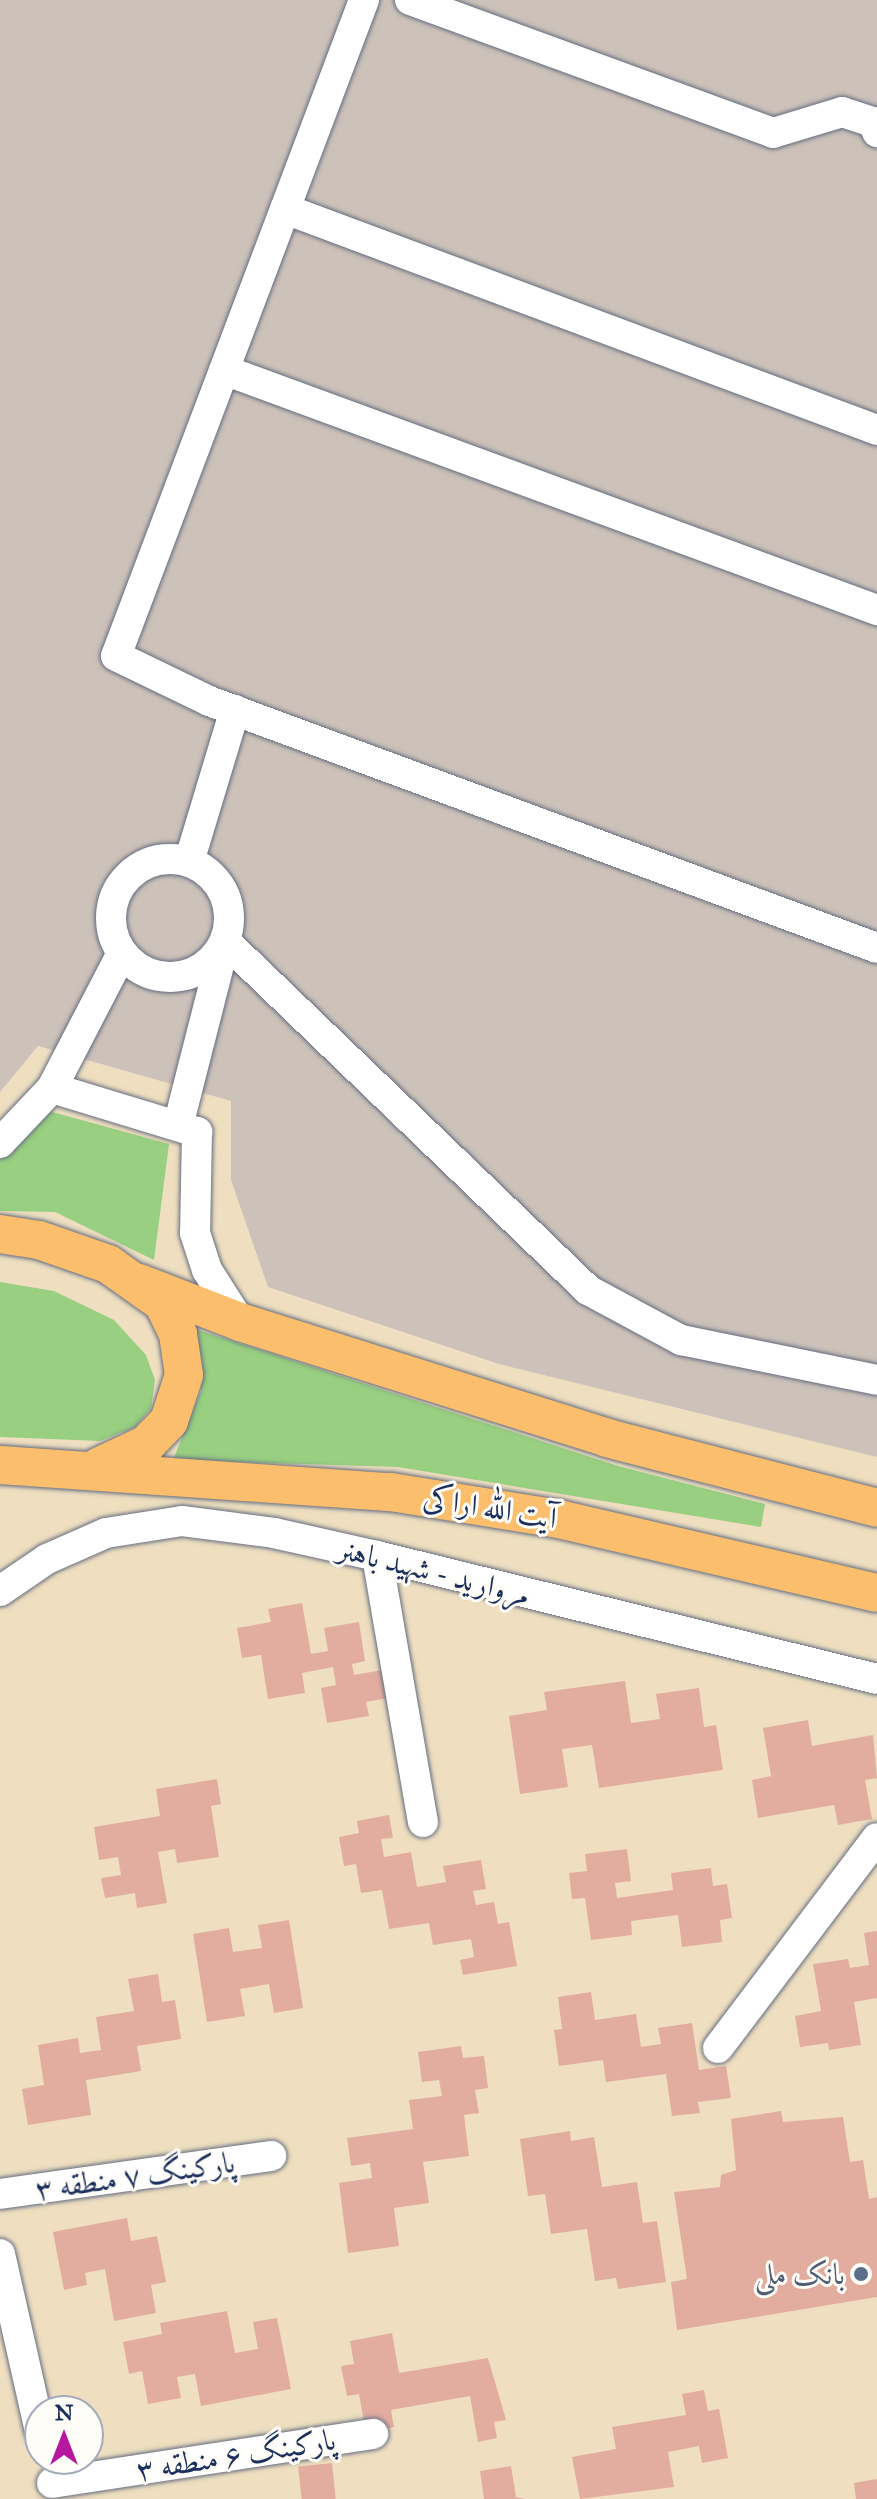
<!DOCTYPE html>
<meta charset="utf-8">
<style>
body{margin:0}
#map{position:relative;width:877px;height:2499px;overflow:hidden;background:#efdfc0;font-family:"IM FELL Great Primer",Amiri,serif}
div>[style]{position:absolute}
.industrial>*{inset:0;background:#cdc2b9}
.green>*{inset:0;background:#98cf80}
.building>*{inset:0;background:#e2ad9f;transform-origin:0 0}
.roads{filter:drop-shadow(0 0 2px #656d80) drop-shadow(0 0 2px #656d80)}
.minor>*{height:30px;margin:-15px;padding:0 15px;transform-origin:15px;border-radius:15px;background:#fff}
.minor>.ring{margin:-15px;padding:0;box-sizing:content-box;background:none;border:30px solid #fff;border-radius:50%}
.major>*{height:38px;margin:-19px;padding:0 19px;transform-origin:19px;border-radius:19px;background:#fabe6d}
.dots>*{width:22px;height:22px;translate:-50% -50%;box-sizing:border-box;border:4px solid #fdfcf7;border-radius:50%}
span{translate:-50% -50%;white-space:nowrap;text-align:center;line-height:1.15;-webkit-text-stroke:6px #fdfcf7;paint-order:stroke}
.street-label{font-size:30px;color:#1b2f5e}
.service-label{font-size:30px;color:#4e5e75}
.right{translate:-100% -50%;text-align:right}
.north{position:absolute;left:24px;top:2395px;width:80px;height:80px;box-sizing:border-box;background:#fdfcf7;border:2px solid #a3aaba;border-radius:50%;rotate:0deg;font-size:22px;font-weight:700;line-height:32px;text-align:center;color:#1b2f5e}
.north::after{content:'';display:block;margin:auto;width:28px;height:36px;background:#b5179e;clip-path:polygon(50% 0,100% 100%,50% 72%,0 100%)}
</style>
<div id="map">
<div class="industrial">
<i style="clip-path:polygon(0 0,877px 0,877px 1457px,499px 1364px,268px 1287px,231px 1180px,231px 1101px,38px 1046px,0 1092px)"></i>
</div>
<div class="green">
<i style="clip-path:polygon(45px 1110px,169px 1144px,154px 1260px,55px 1212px,0 1211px,0 1160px)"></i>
<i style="clip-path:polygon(0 1282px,54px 1291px,114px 1320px,146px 1355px,155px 1380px,151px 1408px,135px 1427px,100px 1441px,0 1437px)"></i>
<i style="clip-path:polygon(192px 1328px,618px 1466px,765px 1504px,761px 1527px,398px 1467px,173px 1460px,201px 1391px,202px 1363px)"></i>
</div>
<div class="building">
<i style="clip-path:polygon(302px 1603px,311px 1654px,328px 1651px,324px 1628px,359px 1622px,365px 1661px,352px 1664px,354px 1675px,388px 1669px,393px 1697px,366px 1702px,369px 1716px,327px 1723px,321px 1688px,336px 1685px,333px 1667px,302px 1673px,305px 1693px,268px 1699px,261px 1655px,242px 1658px,237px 1628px,271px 1622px,268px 1609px)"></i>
<i style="clip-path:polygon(625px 1681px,631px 1723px,660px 1719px,656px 1694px,699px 1688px,704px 1727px,716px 1725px,723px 1770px,599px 1788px,592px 1745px,562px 1749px,568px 1787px,520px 1794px,509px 1716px,547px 1710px,544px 1692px)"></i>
<i style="clip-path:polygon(808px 1720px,812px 1746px,873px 1735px,877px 1778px,865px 1780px,872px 1819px,838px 1825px,834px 1805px,758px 1818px,752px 1780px,771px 1776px,763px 1728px)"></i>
<i style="clip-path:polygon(217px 1779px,221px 1804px,211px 1806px,219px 1857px,177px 1863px,175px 1849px,158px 1852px,167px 1903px,137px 1908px,135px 1893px,105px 1898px,101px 1878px,121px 1875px,118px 1857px,99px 1860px,94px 1827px,160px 1816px,156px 1789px)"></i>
<i style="clip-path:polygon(389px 1815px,393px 1838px,381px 1839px,384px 1857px,411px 1852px,417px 1887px,446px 1882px,443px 1866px,481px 1860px,486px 1889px,473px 1891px,476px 1905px,494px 1902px,498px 1924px,509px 1922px,517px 1966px,463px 1975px,460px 1960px,474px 1957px,471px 1939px,433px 1945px,429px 1923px,389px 1929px,382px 1890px,361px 1893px,356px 1864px,344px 1866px,339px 1837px,359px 1833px,357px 1821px)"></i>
<i style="clip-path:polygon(627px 1849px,631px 1881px,615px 1883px,617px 1898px,673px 1890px,671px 1873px,711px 1868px,713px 1886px,727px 1884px,732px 1918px,720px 1920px,722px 1942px,682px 1947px,678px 1915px,631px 1921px,632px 1935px,591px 1940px,585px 1898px,572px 1899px,569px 1873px,587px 1871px,585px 1854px)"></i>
<i style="clip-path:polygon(289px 1920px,303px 2008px,274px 2013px,269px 1984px,240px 1989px,245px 2016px,207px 2022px,193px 1934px,229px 1928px,233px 1952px,262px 1948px,258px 1925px)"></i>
<i style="clip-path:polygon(877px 1931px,877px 1998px,854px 2002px,861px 2045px,829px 2050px,828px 2043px,800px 2047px,795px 2016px,821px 2011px,813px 1964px,848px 1959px,850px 1968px,869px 1965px,864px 1933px)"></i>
<i style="clip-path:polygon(158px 1974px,162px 2002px,175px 2000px,181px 2039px,137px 2046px,141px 2071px,86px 2080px,91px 2115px,28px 2125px,22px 2089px,44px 2085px,38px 2045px,78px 2038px,80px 2053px,101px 2050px,96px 2017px,134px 2011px,128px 1979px)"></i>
<i style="clip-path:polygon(591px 1992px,595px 2020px,636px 2014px,641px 2047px,661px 2044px,658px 2028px,692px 2023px,699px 2070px,726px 2066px,731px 2098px,698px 2102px,700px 2113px,672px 2116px,666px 2074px,606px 2082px,603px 2060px,559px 2066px,554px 2030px,562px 2029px,558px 1997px)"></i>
<i style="clip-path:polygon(461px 2046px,463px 2058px,484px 2056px,488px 2088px,475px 2090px,479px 2113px,464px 2115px,469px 2156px,423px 2162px,429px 2203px,394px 2208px,399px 2246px,348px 2253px,339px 2183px,372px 2178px,370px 2163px,351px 2166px,347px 2138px,413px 2129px,409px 2100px,442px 2096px,439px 2080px,422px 2082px,418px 2052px)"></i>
<i style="clip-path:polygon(781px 2111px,783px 2122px,843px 2117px,850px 2162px,863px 2160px,869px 2199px,877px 2197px,877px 2297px,677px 2330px,671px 2282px,687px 2279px,674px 2192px,720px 2187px,721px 2175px,736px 2170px,731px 2119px)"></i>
<i style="clip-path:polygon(570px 2131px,571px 2141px,594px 2137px,602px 2187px,637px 2182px,643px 2223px,657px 2221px,666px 2282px,618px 2289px,616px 2278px,595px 2281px,587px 2229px,551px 2234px,545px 2194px,528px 2196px,520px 2139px)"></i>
<i style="clip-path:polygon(127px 2218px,131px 2241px,157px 2236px,166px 2282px,151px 2285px,156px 2313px,114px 2321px,105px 2269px,85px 2273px,87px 2285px,64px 2290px,53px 2232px)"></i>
<i style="clip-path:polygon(227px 2311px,235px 2353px,258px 2349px,253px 2322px,277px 2318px,291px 2389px,201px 2406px,195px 2374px,177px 2377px,181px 2398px,148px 2404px,142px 2371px,129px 2374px,123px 2342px,162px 2334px,160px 2323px)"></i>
<i style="clip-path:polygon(392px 2333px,399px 2373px,488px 2358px,506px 2420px,494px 2422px,497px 2438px,478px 2442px,470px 2396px,391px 2410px,394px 2427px,366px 2433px,359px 2394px,347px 2396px,341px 2366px,354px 2364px,350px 2341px)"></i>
<i style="clip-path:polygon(704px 2390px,708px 2411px,719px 2409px,728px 2458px,702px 2463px,699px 2446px,668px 2452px,674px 2487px,580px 2499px,572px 2457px,616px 2449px,612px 2427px,686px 2415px,682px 2394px)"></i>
<i style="left:332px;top:2463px;width:36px;height:34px;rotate:84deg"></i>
<i style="clip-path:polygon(511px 2466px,516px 2497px,526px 2499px,484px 2499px,480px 2471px)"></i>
<i style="clip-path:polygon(877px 2479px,877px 2499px,856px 2499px,854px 2483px)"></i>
</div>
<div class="roads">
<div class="minor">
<i style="left:364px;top:0;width:701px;rotate:110.71deg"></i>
<i style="left:116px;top:656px;width:103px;rotate:25.8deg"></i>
<i style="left:209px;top:701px;width:712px;rotate:20.29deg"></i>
<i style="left:410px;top:0;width:387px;rotate:20.1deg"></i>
<i style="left:773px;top:133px;width:72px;rotate:-16.9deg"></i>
<i style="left:842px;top:112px;width:33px;rotate:18deg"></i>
<i style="left:873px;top:122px;width:11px;rotate:68deg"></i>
<i style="left:285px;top:209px;width:632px;rotate:20.47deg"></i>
<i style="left:224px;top:370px;width:696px;rotate:20.18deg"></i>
<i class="ring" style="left:111px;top:859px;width:88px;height:88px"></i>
<i style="left:189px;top:862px;width:159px;rotate:-73.2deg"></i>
<i style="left:52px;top:1088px;width:152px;rotate:-62.6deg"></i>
<i style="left:178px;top:1126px;width:191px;rotate:-75.7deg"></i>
<i style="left:225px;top:941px;width:504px;rotate:43.87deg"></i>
<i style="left:588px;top:1290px;width:106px;rotate:28.3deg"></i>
<i style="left:681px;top:1340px;width:200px;rotate:11.5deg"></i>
<i style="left:0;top:1143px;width:76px;rotate:-46.6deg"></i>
<i style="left:52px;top:1088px;width:152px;rotate:16.9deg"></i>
<i style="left:197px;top:1132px;width:101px;rotate:91.1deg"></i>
<i style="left:195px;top:1233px;width:39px;rotate:72deg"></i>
<i style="left:207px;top:1270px;width:62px;rotate:57.6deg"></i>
<i style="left:377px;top:1556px;width:270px;rotate:80.2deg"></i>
<i style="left:0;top:1591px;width:57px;rotate:-34.2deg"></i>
<i style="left:47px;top:1559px;width:64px;rotate:-23.8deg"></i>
<i style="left:106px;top:1533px;width:77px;rotate:-9deg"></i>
<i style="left:182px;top:1521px;width:93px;rotate:7.4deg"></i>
<i style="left:274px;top:1533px;width:106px;rotate:12.6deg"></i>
<i style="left:377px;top:1556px;width:515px;rotate:13.82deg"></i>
<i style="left:718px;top:2048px;width:263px;rotate:-52.9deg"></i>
<i style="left:0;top:2194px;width:274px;rotate:-8deg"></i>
<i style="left:0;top:2254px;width:181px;rotate:77.3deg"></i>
<i style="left:52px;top:2483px;width:325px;rotate:-8.7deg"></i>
</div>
<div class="major">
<i style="left:0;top:1234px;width:39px;rotate:9deg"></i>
<i style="left:39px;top:1240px;width:73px;rotate:19.2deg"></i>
<i style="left:108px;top:1264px;width:67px;rotate:35.3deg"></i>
<i style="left:163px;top:1303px;width:34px;rotate:64deg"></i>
<i style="left:178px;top:1334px;width:41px;rotate:81.7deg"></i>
<i style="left:184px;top:1375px;width:48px;rotate:108.1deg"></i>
<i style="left:169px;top:1421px;width:32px;rotate:134deg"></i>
<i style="left:147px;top:1444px;width:54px;rotate:154.9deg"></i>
<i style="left:139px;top:1283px;width:108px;rotate:21.1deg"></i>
<i style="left:240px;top:1322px;width:385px;rotate:17.5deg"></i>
<i style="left:607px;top:1438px;width:279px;rotate:14.5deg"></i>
<i style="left:0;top:1465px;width:392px;rotate:4deg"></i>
<i style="left:391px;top:1492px;width:170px;rotate:9.1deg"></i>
<i style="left:559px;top:1519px;width:326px;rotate:13.1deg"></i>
</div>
</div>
<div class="dots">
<i style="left:861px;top:2274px;background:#5c6f8a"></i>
</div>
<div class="street-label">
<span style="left:490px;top:1508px;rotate:9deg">آیت الله اراکی</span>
<span style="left:434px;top:1572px;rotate:14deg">مروارید - شهید باهنر</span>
<span style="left:135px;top:2176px;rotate:-8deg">پارکینگ ۷ منطقه ۳</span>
<span style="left:236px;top:2455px;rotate:-9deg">پارکینگ ۶ منطقه ۳</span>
</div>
<div class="service-label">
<span class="right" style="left:845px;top:2274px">بانک ملی</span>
</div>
<div class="north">N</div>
</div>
